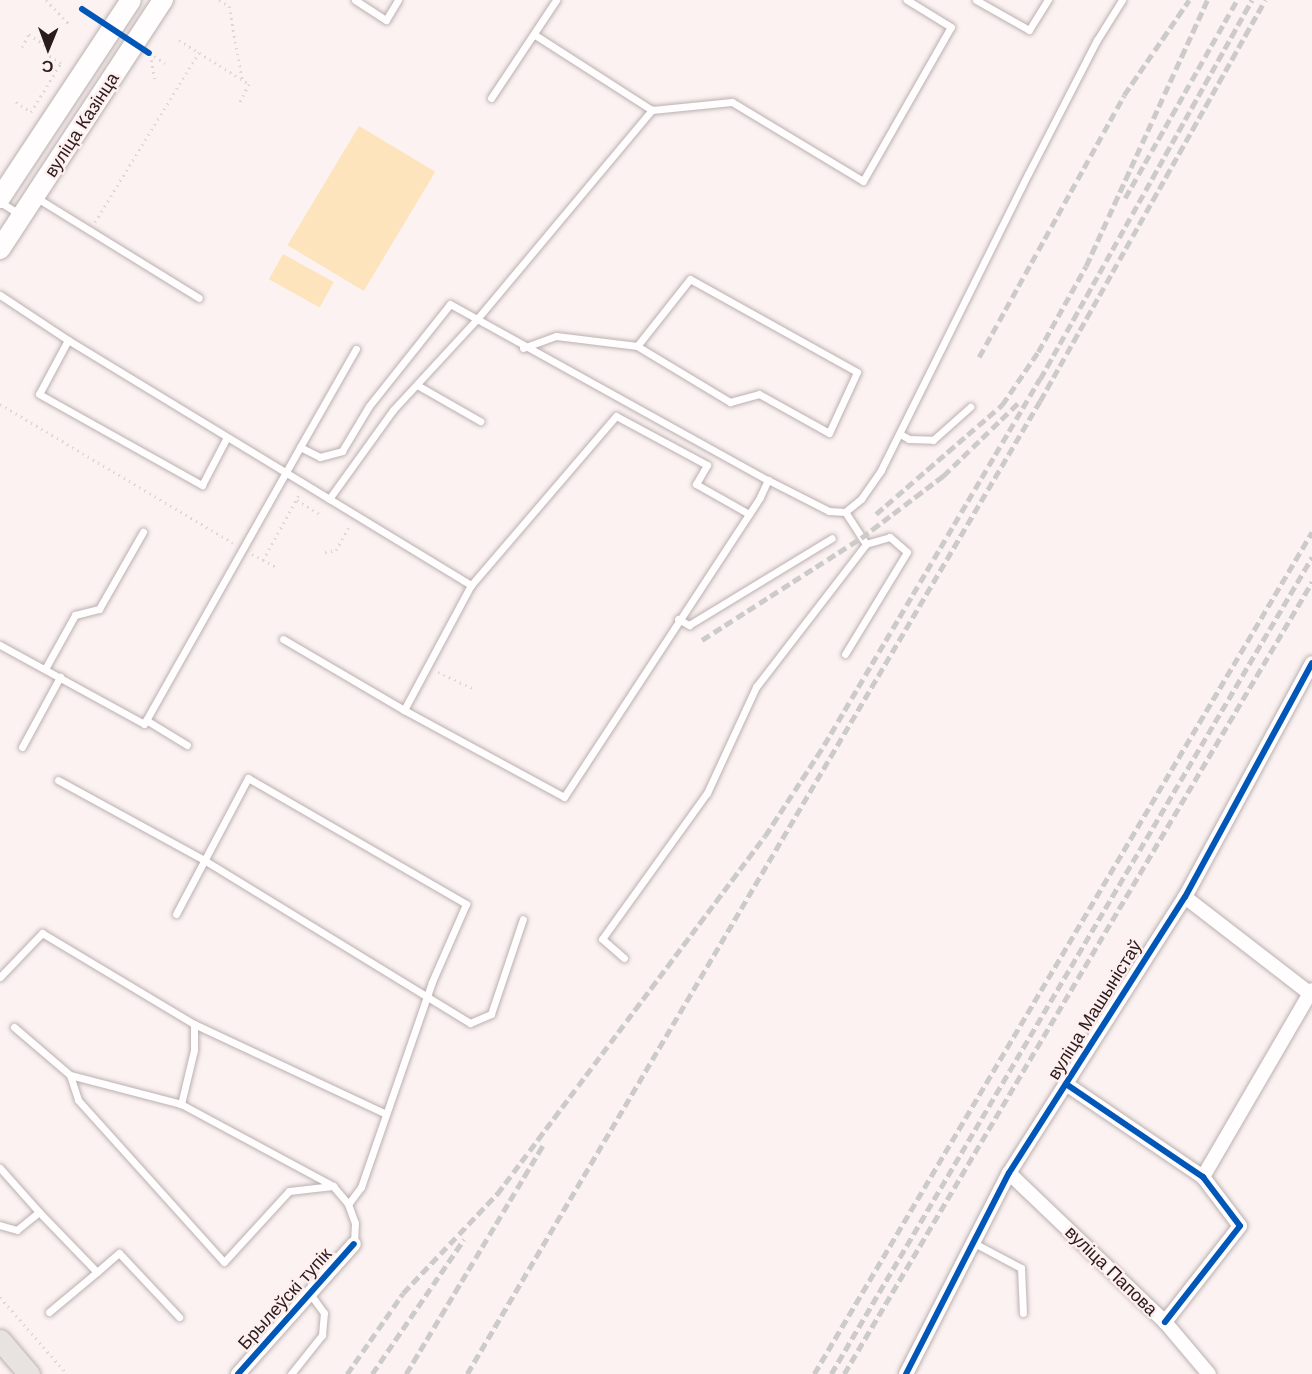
<!DOCTYPE html>
<meta charset="utf-8">
<style>
body{margin:0}
#map{position:relative;width:1312px;height:1374px;overflow:hidden;background:#fcf2f2;font-family:Arial,sans-serif}
div>[style]{position:absolute}
.green>*{inset:0;background:#fde4bd;transform-origin:0 0}
.path>*{height:3px;margin-top:-1.5px;transform-origin:0;background:repeating-linear-gradient(90deg,#dbd8d8 0 1.5px,transparent 0 6px)}
.roads{filter:drop-shadow(0 0 2px #bbb0b0) drop-shadow(0 0 2px #bbb0b0)}
.service>*{height:7px;margin:-3.5px;padding:0 3.5px;transform-origin:3.5px;border-radius:3.5px;background:#fffdfd}
.minor>*{height:14px;margin:-7px;padding:0 7px;transform-origin:7px;border-radius:7px;background:#fffdfd}
.secondary>*{height:20px;margin:-10px;padding:0 10px;transform-origin:10px;border-radius:10px;background:#fffdfd}
.primary>*{height:21px;margin:-10.5px;padding:0 10.5px;transform-origin:10.5px;border-radius:10.5px;background:#e8e3e0}
.rail>*{height:4.5px;margin-top:-2.25px;transform-origin:0;background:repeating-linear-gradient(90deg,#cdcaca 0 9px,transparent 0 13.5px)}
.cycleway>*{height:6px;margin:-3px;padding:0 3px;transform-origin:3px;border-radius:3px;background:#0057b8}
span{translate:-50% -50%;white-space:nowrap;text-align:center;line-height:1.15;-webkit-text-stroke:4.5px #ffefef;paint-order:stroke}
.street-label{font-size:18px;color:#2a1c1c}
.north{position:absolute;left:18px;top:18px;width:60px;height:60px;-webkit-text-stroke:4px #ffefef;paint-order:stroke;rotate:181deg;font-size:16px;font-weight:700;line-height:24px;text-align:center;color:#2a1c1c}
.north::after{content:'';display:block;margin:auto;width:21px;height:27px;background:#2a1c1c;clip-path:polygon(50% 0,100% 100%,50% 72%,0 100%)}
</style>
<div id="map">
<div class="green">
<i style="left:359px;top:126px;width:89px;height:139px;rotate:31deg"></i>
<i style="left:283px;top:254px;width:58px;height:29px;rotate:29deg"></i>
</div>
<div class="path">
<i style="left:46px;top:0;width:35px;rotate:46deg"></i>
<i style="left:219px;top:0;width:12px;rotate:31deg"></i>
<i style="left:229px;top:6px;width:74px;rotate:79.9deg"></i>
<i style="left:179px;top:40px;width:83px;rotate:32.2deg"></i>
<i style="left:249px;top:84px;width:22px;rotate:117deg"></i>
<i style="left:22px;top:47px;width:15px;rotate:-62deg"></i>
<i style="left:29px;top:34px;width:27px;rotate:36deg"></i>
<i style="left:149px;top:53px;width:19px;rotate:32deg"></i>
<i style="left:150px;top:54px;width:25px;rotate:79deg"></i>
<i style="left:16px;top:102px;width:18px;rotate:34deg"></i>
<i style="left:31px;top:112px;width:57px;rotate:-58.5deg"></i>
<i style="left:61px;top:63px;width:15px;rotate:-148deg"></i>
<i style="left:95px;top:222px;width:199px;rotate:-58.5deg"></i>
<i style="left:0;top:404px;width:271px;rotate:30.8deg"></i>
<i style="left:297px;top:500px;width:28px;rotate:32deg"></i>
<i style="left:325px;top:552px;width:11px;rotate:-10deg"></i>
<i style="left:336px;top:550px;width:29px;rotate:-61deg"></i>
<i style="left:252px;top:554px;width:26px;rotate:28deg"></i>
<i style="left:263px;top:560px;width:77px;rotate:-61.1deg"></i>
<i style="left:438px;top:672px;width:38px;rotate:25deg"></i>
<i style="left:0;top:1297px;width:102px;rotate:49deg"></i>
</div>
<div class="roads">
<div class="service">
<i style="left:355px;top:0;width:37px;rotate:33deg"></i>
<i style="left:386px;top:20px;width:23px;rotate:-59deg"></i>
<i style="left:976px;top:0;width:61px;rotate:29.5deg"></i>
<i style="left:1029px;top:30px;width:36px;rotate:-58deg"></i>
<i style="left:535px;top:35px;width:139px;rotate:32.7deg"></i>
<i style="left:491px;top:98px;width:118px;rotate:-56.4deg"></i>
<i style="left:37px;top:198px;width:190px;rotate:31.7deg"></i>
<i style="left:0;top:202px;width:25px;rotate:32deg"></i>
<i style="left:0;top:295px;width:82px;rotate:33.5deg"></i>
<i style="left:68px;top:340px;width:472px;rotate:31.3deg"></i>
<i style="left:68px;top:340px;width:61px;rotate:118.2deg"></i>
<i style="left:39px;top:394px;width:187px;rotate:29.2deg"></i>
<i style="left:202px;top:485px;width:54px;rotate:-62.5deg"></i>
<i style="left:523px;top:348px;width:35px;rotate:-20deg"></i>
<i style="left:556px;top:336px;width:82px;rotate:7deg"></i>
<i style="left:637px;top:346px;width:109px;rotate:31.1deg"></i>
<i style="left:730px;top:402px;width:30px;rotate:-15deg"></i>
<i style="left:759px;top:394px;width:80px;rotate:29.1deg"></i>
<i style="left:829px;top:433px;width:67px;rotate:-65.3deg"></i>
<i style="left:857px;top:372px;width:191px;rotate:-150.9deg"></i>
<i style="left:690px;top:279px;width:85px;rotate:128.3deg"></i>
<i style="left:417px;top:385px;width:73px;rotate:29.7deg"></i>
<i style="left:900px;top:434px;width:10px;rotate:29deg"></i>
<i style="left:909px;top:439px;width:24px;rotate:2deg"></i>
<i style="left:933px;top:440px;width:50px;rotate:-41.7deg"></i>
<i style="left:300px;top:447px;width:113px;rotate:-60.3deg"></i>
<i style="left:329px;top:499px;width:110px;rotate:-54.3deg"></i>
<i style="left:393px;top:410px;width:124px;rotate:-47.3deg"></i>
<i style="left:477px;top:319px;width:333px;rotate:29deg"></i>
<i style="left:768px;top:480px;width:68px;rotate:26.9deg"></i>
<i style="left:829px;top:511px;width:16px;rotate:4deg"></i>
<i style="left:845px;top:512px;width:21px;rotate:-39deg"></i>
<i style="left:861px;top:499px;width:35px;rotate:-55deg"></i>
<i style="left:881px;top:470px;width:330px;rotate:-63.6deg"></i>
<i style="left:1028px;top:174px;width:151px;rotate:-62.8deg"></i>
<i style="left:1097px;top:40px;width:47px;rotate:-58deg"></i>
<i style="left:749px;top:514px;width:61px;rotate:-150.5deg"></i>
<i style="left:696px;top:484px;width:22px;rotate:-60deg"></i>
<i style="left:707px;top:465px;width:103px;rotate:-151.7deg"></i>
<i style="left:616px;top:416px;width:223px;rotate:130.6deg"></i>
<i style="left:471px;top:585px;width:142px;rotate:118.2deg"></i>
<i style="left:404px;top:710px;width:182px;rotate:28.5deg"></i>
<i style="left:564px;top:797px;width:358px;rotate:-56.8deg"></i>
<i style="left:760px;top:497px;width:19px;rotate:-65deg"></i>
<i style="left:678px;top:619px;width:13px;rotate:29deg"></i>
<i style="left:689px;top:625px;width:167px;rotate:-31.3deg"></i>
<i style="left:283px;top:639px;width:140px;rotate:30.4deg"></i>
<i style="left:0;top:645px;width:164px;rotate:28.7deg"></i>
<i style="left:144px;top:724px;width:318px;rotate:-60.6deg"></i>
<i style="left:300px;top:447px;width:22px;rotate:27deg"></i>
<i style="left:320px;top:457px;width:23px;rotate:-15deg"></i>
<i style="left:342px;top:451px;width:52px;rotate:-59deg"></i>
<i style="left:369px;top:406px;width:130px;rotate:-51.5deg"></i>
<i style="left:450px;top:304px;width:31px;rotate:29deg"></i>
<i style="left:477px;top:319px;width:273px;rotate:-50.1deg"></i>
<i style="left:652px;top:110px;width:80px;rotate:-5.7deg"></i>
<i style="left:732px;top:102px;width:153px;rotate:31.1deg"></i>
<i style="left:863px;top:181px;width:177px;rotate:-60.3deg"></i>
<i style="left:951px;top:27px;width:52px;rotate:-148.5deg"></i>
<i style="left:845px;top:654px;width:119px;rotate:-58.7deg"></i>
<i style="left:907px;top:552px;width:23px;rotate:-139deg"></i>
<i style="left:890px;top:537px;width:25px;rotate:164deg"></i>
<i style="left:45px;top:669px;width:62px;rotate:-60.9deg"></i>
<i style="left:75px;top:615px;width:25px;rotate:-14deg"></i>
<i style="left:99px;top:609px;width:89px;rotate:-60.3deg"></i>
<i style="left:146px;top:720px;width:48px;rotate:31.4deg"></i>
<i style="left:22px;top:747px;width:80px;rotate:-61.5deg"></i>
<i style="left:58px;top:780px;width:166px;rotate:28.7deg"></i>
<i style="left:204px;top:860px;width:312px;rotate:31.5deg"></i>
<i style="left:470px;top:1023px;width:23px;rotate:-23deg"></i>
<i style="left:491px;top:1014px;width:100px;rotate:-71.4deg"></i>
<i style="left:176px;top:914px;width:154px;rotate:-62.1deg"></i>
<i style="left:248px;top:778px;width:252px;rotate:30deg"></i>
<i style="left:466px;top:904px;width:85px;rotate:113.6deg"></i>
<i style="left:432px;top:982px;width:217px;rotate:109.1deg"></i>
<i style="left:361px;top:1187px;width:21px;rotate:127deg"></i>
<i style="left:624px;top:958px;width:29px;rotate:-139deg"></i>
<i style="left:602px;top:939px;width:180px;rotate:-54.3deg"></i>
<i style="left:707px;top:793px;width:117px;rotate:-65.2deg"></i>
<i style="left:756px;top:687px;width:180px;rotate:-52.4deg"></i>
<i style="left:866px;top:544px;width:38px;rotate:-123deg"></i>
<i style="left:0;top:977px;width:61px;rotate:-46.3deg"></i>
<i style="left:42px;top:933px;width:177px;rotate:30.9deg"></i>
<i style="left:194px;top:1024px;width:26px;rotate:90deg"></i>
<i style="left:194px;top:1050px;width:56px;rotate:103.5deg"></i>
<i style="left:194px;top:1024px;width:212px;rotate:25.1deg"></i>
<i style="left:14px;top:1027px;width:74px;rotate:40.6deg"></i>
<i style="left:70px;top:1075px;width:26px;rotate:72deg"></i>
<i style="left:78px;top:1100px;width:218px;rotate:48deg"></i>
<i style="left:224px;top:1262px;width:96px;rotate:-47.5deg"></i>
<i style="left:289px;top:1191px;width:44px;rotate:-6.5deg"></i>
<i style="left:70px;top:1075px;width:115px;rotate:14.6deg"></i>
<i style="left:181px;top:1104px;width:173px;rotate:28.3deg"></i>
<i style="left:333px;top:1186px;width:23px;rotate:50deg"></i>
<i style="left:348px;top:1204px;width:20px;rotate:70deg"></i>
<i style="left:355px;top:1223px;width:21px;rotate:93deg"></i>
<i style="left:0;top:1168px;width:59px;rotate:48.4deg"></i>
<i style="left:39px;top:1212px;width:28px;rotate:141deg"></i>
<i style="left:17px;top:1230px;width:18px;rotate:-164deg"></i>
<i style="left:39px;top:1212px;width:83px;rotate:46deg"></i>
<i style="left:97px;top:1272px;width:29px;rotate:-41deg"></i>
<i style="left:119px;top:1253px;width:88px;rotate:46.8deg"></i>
<i style="left:974px;top:1243px;width:53px;rotate:28deg"></i>
<i style="left:1021px;top:1268px;width:45px;rotate:87.5deg"></i>
<i style="left:49px;top:1312px;width:62px;rotate:-39.8deg"></i>
<i style="left:291px;top:1374px;width:50px;rotate:-51.5deg"></i>
<i style="left:322px;top:1335px;width:22px;rotate:-85deg"></i>
<i style="left:324px;top:1313px;width:24px;rotate:-126deg"></i>
</div>
<div class="minor">
<i style="left:1185px;top:897px;width:160px;rotate:37.7deg"></i>
<i style="left:1066px;top:1084px;width:166px;rotate:34.2deg"></i>
<i style="left:1203px;top:1177px;width:61px;rotate:52.9deg"></i>
<i style="left:1240px;top:1226px;width:122px;rotate:128deg"></i>
<i style="left:1009px;top:1173px;width:216px;rotate:43.7deg"></i>
<i style="left:1165px;top:1322px;width:68px;rotate:49.8deg"></i>
<i style="left:1203px;top:1177px;width:216px;rotate:-59.8deg"></i>
<i style="left:238px;top:1374px;width:174px;rotate:-48.3deg"></i>
<i style="left:906px;top:1374px;width:226px;rotate:-62.9deg"></i>
<i style="left:1009px;top:1173px;width:327px;rotate:-57.5deg"></i>
<i style="left:1185px;top:897px;width:266px;rotate:-61.5deg"></i>
</div>
<div class="secondary">
<i style="left:0;top:198px;width:237px;rotate:-56.5deg"></i>
<i style="left:0;top:249px;width:298px;rotate:-56.8deg"></i>
</div>
<div class="primary">
<i style="left:0;top:1340px;width:45px;rotate:49.5deg"></i>
</div>
</div>
<div class="rail">
<i style="left:1125px;top:198px;width:227px;rotate:-60.5deg"></i>
<i style="left:979px;top:357px;width:299px;rotate:-61deg"></i>
<i style="left:1124px;top:95px;width:115px;rotate:-55.6deg"></i>
<i style="left:876px;top:514px;width:167px;rotate:-40.9deg"></i>
<i style="left:1002px;top:405px;width:64px;rotate:-55.8deg"></i>
<i style="left:1038px;top:352px;width:98px;rotate:-60.8deg"></i>
<i style="left:1086px;top:266px;width:292px;rotate:-65.5deg"></i>
<i style="left:702px;top:640px;width:189px;rotate:-32.7deg"></i>
<i style="left:861px;top:538px;width:103px;rotate:-37.1deg"></i>
<i style="left:943px;top:476px;width:106px;rotate:-44.2deg"></i>
<i style="left:347px;top:1374px;width:98px;rotate:-55.3deg"></i>
<i style="left:403px;top:1293px;width:137px;rotate:-46.5deg"></i>
<i style="left:497px;top:1194px;width:447px;rotate:-53.2deg"></i>
<i style="left:765px;top:836px;width:108px;rotate:-57deg"></i>
<i style="left:824px;top:745px;width:425px;rotate:-59.5deg"></i>
<i style="left:1040px;top:379px;width:434px;rotate:-60.8deg"></i>
<i style="left:372px;top:1374px;width:163px;rotate:-55.7deg"></i>
<i style="left:406px;top:1374px;width:267px;rotate:-59.1deg"></i>
<i style="left:467px;top:1374px;width:1129px;rotate:-59.51deg"></i>
<i style="left:1040px;top:401px;width:460px;rotate:-60.7deg"></i>
<i style="left:814px;top:1374px;width:978px;rotate:-59.4deg"></i>
<i style="left:831px;top:1374px;width:948px;rotate:-59.51deg"></i>
<i style="left:844px;top:1374px;width:920px;rotate:-59.42deg"></i>
</div>
<div class="cycleway">
<i style="left:82px;top:9px;width:80px;rotate:33.3deg"></i>
<i style="left:1066px;top:1084px;width:166px;rotate:34.2deg"></i>
<i style="left:1203px;top:1177px;width:61px;rotate:52.9deg"></i>
<i style="left:1240px;top:1226px;width:122px;rotate:128deg"></i>
<i style="left:238px;top:1374px;width:174px;rotate:-48.3deg"></i>
<i style="left:906px;top:1374px;width:226px;rotate:-62.9deg"></i>
<i style="left:1009px;top:1173px;width:327px;rotate:-57.5deg"></i>
<i style="left:1185px;top:897px;width:266px;rotate:-61.5deg"></i>
</div>
<div class="street-label">
<span style="left:82px;top:125px;rotate:-57deg">вуліца Казінца</span>
<span style="left:1095px;top:1010px;rotate:-58deg">вуліца Машыністаў</span>
<span style="left:1111px;top:1271px;rotate:44deg">вуліца Папова</span>
<span style="left:285px;top:1299px;rotate:-48deg">Брылеўскі тупік</span>
</div>
<div class="north">С</div>
</div>
